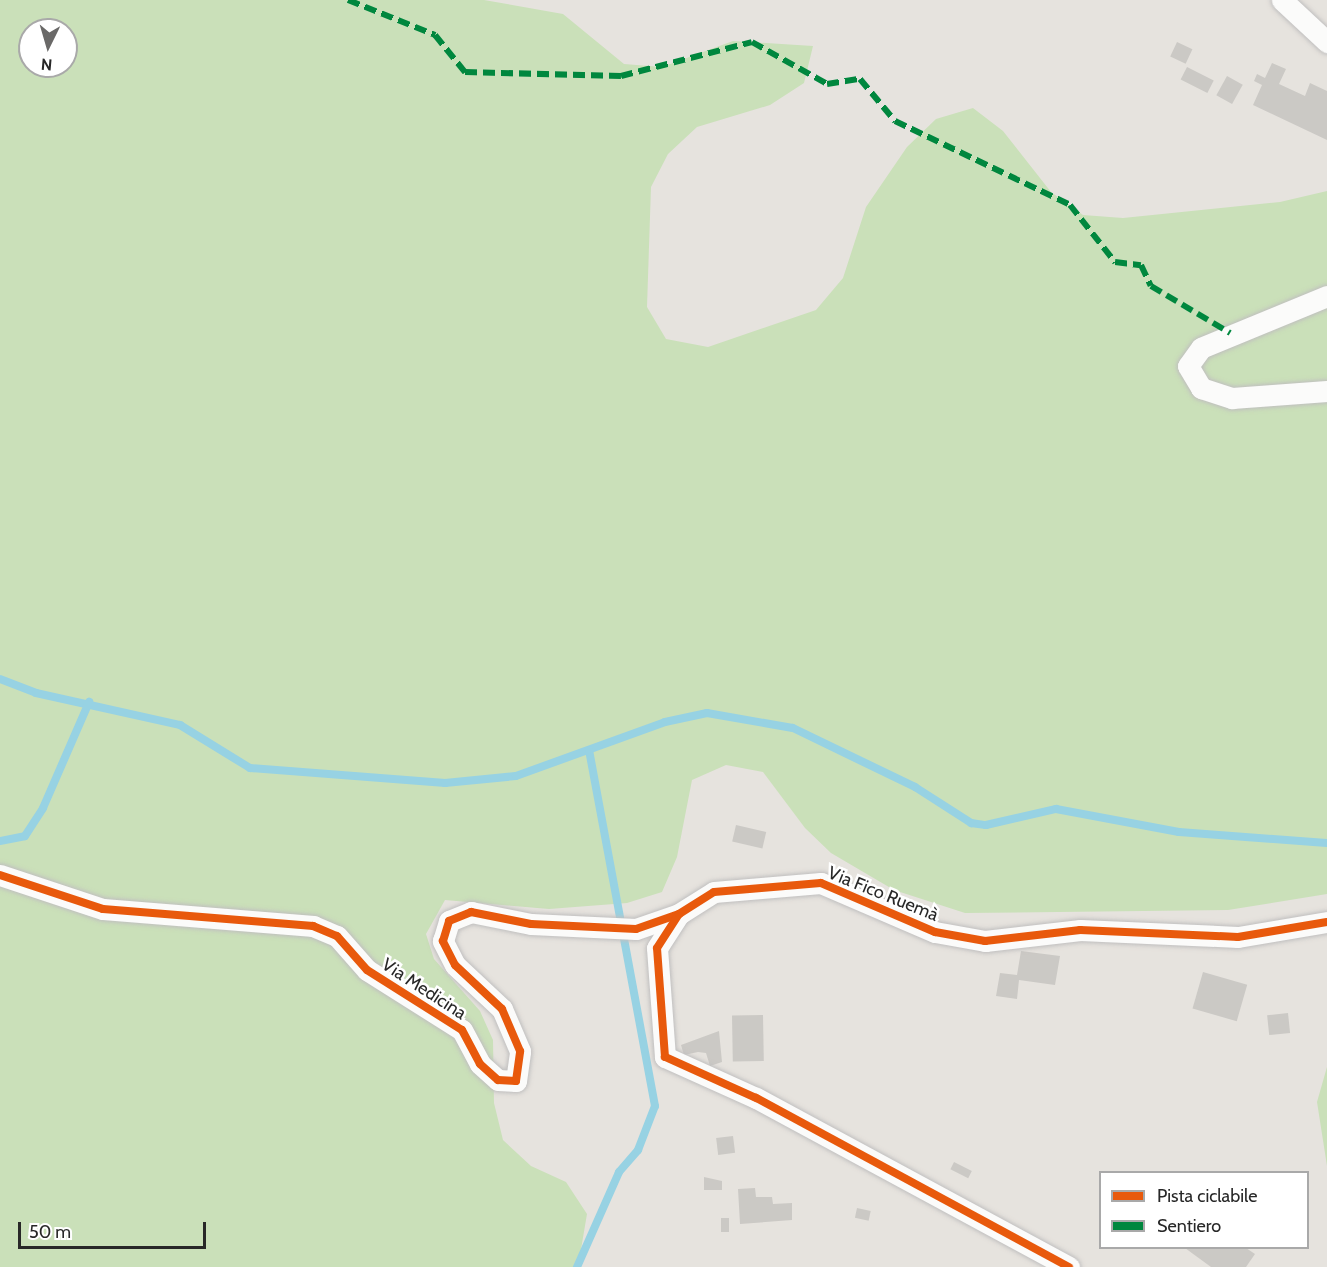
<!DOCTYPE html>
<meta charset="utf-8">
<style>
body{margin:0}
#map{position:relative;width:1327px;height:1267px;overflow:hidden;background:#e6e3de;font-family:Cabin,sans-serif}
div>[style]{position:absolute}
.green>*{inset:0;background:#cae0b9}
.stream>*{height:8px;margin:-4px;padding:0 4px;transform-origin:4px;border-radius:4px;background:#97d2e3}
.building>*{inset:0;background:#cbc9c5;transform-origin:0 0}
.roads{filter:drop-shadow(0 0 2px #c0bfbf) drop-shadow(0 0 2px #c0bfbf)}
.street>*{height:21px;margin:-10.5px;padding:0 10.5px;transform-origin:10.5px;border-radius:10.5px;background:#fbfbfa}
.quiet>*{height:6px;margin-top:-3px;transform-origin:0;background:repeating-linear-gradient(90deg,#00873e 0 12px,transparent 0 18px)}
.cycleway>*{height:8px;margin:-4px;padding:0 4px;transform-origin:4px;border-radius:4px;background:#e8590c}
span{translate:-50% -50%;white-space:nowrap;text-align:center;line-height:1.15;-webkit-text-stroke:5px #fff;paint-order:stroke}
.street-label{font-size:18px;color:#282828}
.legend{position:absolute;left:1099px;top:1171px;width:210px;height:78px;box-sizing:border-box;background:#fff;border:2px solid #a9a9a9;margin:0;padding:8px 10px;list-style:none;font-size:18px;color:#282828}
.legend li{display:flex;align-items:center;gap:12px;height:30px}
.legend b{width:30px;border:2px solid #a9a9a9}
.north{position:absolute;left:18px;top:18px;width:60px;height:60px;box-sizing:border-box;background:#fff;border:2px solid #a9a9a9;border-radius:50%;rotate:185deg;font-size:16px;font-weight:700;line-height:24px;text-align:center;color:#282828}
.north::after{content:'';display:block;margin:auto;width:21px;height:27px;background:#6a6968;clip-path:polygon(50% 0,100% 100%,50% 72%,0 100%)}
.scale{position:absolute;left:18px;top:1222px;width:188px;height:27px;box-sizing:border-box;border:3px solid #282828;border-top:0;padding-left:8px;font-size:18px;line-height:21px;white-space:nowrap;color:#282828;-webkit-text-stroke:4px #fff;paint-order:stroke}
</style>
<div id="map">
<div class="green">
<i style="clip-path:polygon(evenodd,0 0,484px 0,563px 14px,624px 64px,662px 67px,733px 41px,813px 46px,804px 83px,770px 105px,697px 127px,668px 154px,651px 187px,647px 307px,666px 339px,708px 347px,816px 310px,843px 278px,866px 207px,907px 147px,936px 119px,973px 108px,1003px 131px,1051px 192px,1083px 215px,1123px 218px,1280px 202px,1327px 191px,1327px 894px,1228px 910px,965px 913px,894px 890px,831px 853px,805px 828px,763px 772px,726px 765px,692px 780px,677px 857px,662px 892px,627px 903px,549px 909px,445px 900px,426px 934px,434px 959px,480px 1011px,493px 1040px,494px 1103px,503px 1140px,531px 1166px,566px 1182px,587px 1214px,578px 1267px,0 1267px,0 0,30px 30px,66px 30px,66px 66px,30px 66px,30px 30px)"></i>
<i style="clip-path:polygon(1327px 1067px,1327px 1166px,1317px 1102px)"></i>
</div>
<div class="stream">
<i style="left:0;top:679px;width:39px;rotate:21deg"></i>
<i style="left:36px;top:693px;width:148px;rotate:12.5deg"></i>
<i style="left:180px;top:725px;width:82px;rotate:31.6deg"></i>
<i style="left:250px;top:768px;width:196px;rotate:4.4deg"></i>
<i style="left:445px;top:783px;width:71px;rotate:-5.6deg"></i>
<i style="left:516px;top:776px;width:158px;rotate:-19.9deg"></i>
<i style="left:665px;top:722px;width:43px;rotate:-12.1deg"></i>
<i style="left:707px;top:713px;width:87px;rotate:9.9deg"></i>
<i style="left:793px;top:728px;width:136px;rotate:25.8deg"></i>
<i style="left:915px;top:787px;width:67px;rotate:32.7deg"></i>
<i style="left:971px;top:823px;width:15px;rotate:8deg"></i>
<i style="left:986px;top:825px;width:72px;rotate:-12.9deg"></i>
<i style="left:1056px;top:809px;width:125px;rotate:10.6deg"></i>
<i style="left:1179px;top:832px;width:148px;rotate:4.3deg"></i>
<i style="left:0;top:841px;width:25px;rotate:-11deg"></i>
<i style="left:25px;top:836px;width:33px;rotate:-57deg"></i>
<i style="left:43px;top:808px;width:116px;rotate:-66.5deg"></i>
<i style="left:577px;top:1267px;width:104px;rotate:-66.1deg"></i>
<i style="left:619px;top:1172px;width:29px;rotate:-49deg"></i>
<i style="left:638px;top:1150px;width:47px;rotate:-68.9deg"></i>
<i style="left:655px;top:1106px;width:362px;rotate:-100.5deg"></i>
</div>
<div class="building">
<i style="left:1177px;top:42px;width:17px;height:16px;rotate:25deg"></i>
<i style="clip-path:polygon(1272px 63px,1286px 69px,1279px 84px,1305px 96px,1310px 83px,1327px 91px,1327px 140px,1253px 105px,1262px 85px,1254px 81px,1257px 74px,1265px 78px)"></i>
<i style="left:1187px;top:67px;width:30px;height:14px;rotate:27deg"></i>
<i style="left:1227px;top:76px;width:18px;height:22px;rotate:29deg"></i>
<i style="left:736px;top:825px;width:31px;height:17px;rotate:13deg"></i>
<i style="clip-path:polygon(1021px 951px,1060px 956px,1055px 985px,1019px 980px,1017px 999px,996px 996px,1000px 973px,1017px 975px)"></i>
<i style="left:1203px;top:972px;width:46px;height:38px;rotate:16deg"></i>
<i style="left:1288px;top:1013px;width:20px;height:21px;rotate:84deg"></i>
<i style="left:763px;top:1015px;width:46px;height:31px;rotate:89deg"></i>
<i style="clip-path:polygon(719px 1031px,722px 1062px,710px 1066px,706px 1053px,698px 1052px,684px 1055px,681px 1045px)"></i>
<i style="left:733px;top:1136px;width:17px;height:17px;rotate:83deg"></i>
<i style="left:954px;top:1162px;width:20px;height:8px;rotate:27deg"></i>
<i style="clip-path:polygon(704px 1177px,722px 1181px,722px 1190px,704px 1190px)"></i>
<i style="clip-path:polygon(755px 1188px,756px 1197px,772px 1197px,773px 1204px,792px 1203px,792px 1220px,740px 1224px,738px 1189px)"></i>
<i style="left:857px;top:1208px;width:14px;height:10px;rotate:12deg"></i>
<i style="left:729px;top:1218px;width:14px;height:8px;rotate:90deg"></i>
<i style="clip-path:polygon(1185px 1248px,1246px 1248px,1255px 1254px,1246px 1267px,1211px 1267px)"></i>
</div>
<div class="roads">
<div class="street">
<i style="left:1282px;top:0;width:62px;rotate:43deg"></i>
<i style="left:1327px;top:296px;width:136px;rotate:157.6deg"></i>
<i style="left:1201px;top:348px;width:22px;rotate:126deg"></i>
<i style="left:1188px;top:366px;width:26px;rotate:59deg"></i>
<i style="left:1201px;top:388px;width:33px;rotate:18deg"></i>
<i style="left:1232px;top:398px;width:95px;rotate:-4.2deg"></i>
<i style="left:0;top:875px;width:108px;rotate:18.3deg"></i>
<i style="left:103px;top:909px;width:211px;rotate:4.6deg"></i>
<i style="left:313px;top:926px;width:26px;rotate:23deg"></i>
<i style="left:337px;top:936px;width:45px;rotate:48.6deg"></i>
<i style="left:367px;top:970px;width:112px;rotate:32.3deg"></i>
<i style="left:462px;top:1030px;width:38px;rotate:62deg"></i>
<i style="left:480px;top:1064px;width:24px;rotate:42deg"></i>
<i style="left:498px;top:1080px;width:18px;rotate:3deg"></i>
<i style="left:516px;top:1081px;width:30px;rotate:-82deg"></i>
<i style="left:520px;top:1051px;width:46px;rotate:-113.2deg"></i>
<i style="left:502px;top:1009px;width:64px;rotate:-136.9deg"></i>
<i style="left:455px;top:965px;width:27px;rotate:-117deg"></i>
<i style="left:443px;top:941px;width:21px;rotate:-73deg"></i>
<i style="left:449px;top:921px;width:24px;rotate:-22deg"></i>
<i style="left:471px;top:912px;width:61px;rotate:11.3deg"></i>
<i style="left:531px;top:924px;width:105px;rotate:2.7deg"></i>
<i style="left:636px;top:929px;width:46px;rotate:-19.2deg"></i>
<i style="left:1069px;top:1267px;width:356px;rotate:-151.6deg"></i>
<i style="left:756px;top:1098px;width:100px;rotate:-155.7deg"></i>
<i style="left:665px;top:1057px;width:109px;rotate:-94.2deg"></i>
<i style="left:657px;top:948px;width:40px;rotate:-57.1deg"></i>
<i style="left:679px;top:914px;width:41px;rotate:-32.2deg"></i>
<i style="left:714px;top:892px;width:107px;rotate:-4.8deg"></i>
<i style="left:821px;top:883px;width:124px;rotate:23.3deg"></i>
<i style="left:935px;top:932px;width:51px;rotate:10.2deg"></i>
<i style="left:985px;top:941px;width:96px;rotate:-6.6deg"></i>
<i style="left:1080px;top:930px;width:158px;rotate:2.5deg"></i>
<i style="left:1238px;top:937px;width:90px;rotate:-9.6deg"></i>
</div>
</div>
<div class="quiet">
<i style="left:348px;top:0;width:94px;rotate:21.9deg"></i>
<i style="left:435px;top:35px;width:48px;rotate:51deg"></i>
<i style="left:465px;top:72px;width:156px;rotate:1.5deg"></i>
<i style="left:621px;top:76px;width:135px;rotate:-14.5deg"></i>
<i style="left:752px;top:42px;width:86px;rotate:29.2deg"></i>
<i style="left:827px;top:84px;width:33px;rotate:-9deg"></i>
<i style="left:860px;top:79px;width:55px;rotate:50.2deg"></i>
<i style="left:895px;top:121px;width:194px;rotate:25.6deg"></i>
<i style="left:1070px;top:205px;width:73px;rotate:51.7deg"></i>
<i style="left:1115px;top:262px;width:26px;rotate:7deg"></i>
<i style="left:1141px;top:265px;width:23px;rotate:65deg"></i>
<i style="left:1151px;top:286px;width:92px;rotate:30.7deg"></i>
</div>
<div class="cycleway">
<i style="left:0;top:875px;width:108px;rotate:18.3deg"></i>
<i style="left:103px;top:909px;width:211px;rotate:4.6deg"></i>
<i style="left:313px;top:926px;width:26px;rotate:23deg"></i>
<i style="left:337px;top:936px;width:45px;rotate:48.6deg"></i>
<i style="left:367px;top:970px;width:112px;rotate:32.3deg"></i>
<i style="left:462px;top:1030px;width:38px;rotate:62deg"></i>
<i style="left:480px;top:1064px;width:24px;rotate:42deg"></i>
<i style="left:498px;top:1080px;width:18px;rotate:3deg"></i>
<i style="left:516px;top:1081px;width:30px;rotate:-82deg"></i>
<i style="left:520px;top:1051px;width:46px;rotate:-113.2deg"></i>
<i style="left:502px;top:1009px;width:64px;rotate:-136.9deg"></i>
<i style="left:455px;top:965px;width:27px;rotate:-117deg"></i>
<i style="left:443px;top:941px;width:21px;rotate:-73deg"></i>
<i style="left:449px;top:921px;width:24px;rotate:-22deg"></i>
<i style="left:471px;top:912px;width:61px;rotate:11.3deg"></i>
<i style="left:531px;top:924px;width:105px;rotate:2.7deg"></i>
<i style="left:636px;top:929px;width:46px;rotate:-19.2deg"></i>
<i style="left:1069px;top:1267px;width:356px;rotate:-151.6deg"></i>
<i style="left:756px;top:1098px;width:100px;rotate:-155.7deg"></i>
<i style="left:665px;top:1057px;width:109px;rotate:-94.2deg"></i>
<i style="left:657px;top:948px;width:40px;rotate:-57.1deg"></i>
<i style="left:679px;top:914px;width:41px;rotate:-32.2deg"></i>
<i style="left:714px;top:892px;width:107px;rotate:-4.8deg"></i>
<i style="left:821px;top:883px;width:124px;rotate:23.3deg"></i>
<i style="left:935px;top:932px;width:51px;rotate:10.2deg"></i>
<i style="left:985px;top:941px;width:96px;rotate:-6.6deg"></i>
<i style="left:1080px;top:930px;width:158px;rotate:2.5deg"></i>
<i style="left:1238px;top:937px;width:90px;rotate:-9.6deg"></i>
</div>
<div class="street-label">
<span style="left:883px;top:894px;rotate:22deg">Via Fico Ruemà</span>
<span style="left:424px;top:989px;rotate:33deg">Via Medicina</span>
</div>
<ul class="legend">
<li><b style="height:8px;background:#e8590c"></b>Pista ciclabile</li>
<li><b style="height:8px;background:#00873e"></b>Sentiero</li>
</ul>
<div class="north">N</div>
<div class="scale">50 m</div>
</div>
